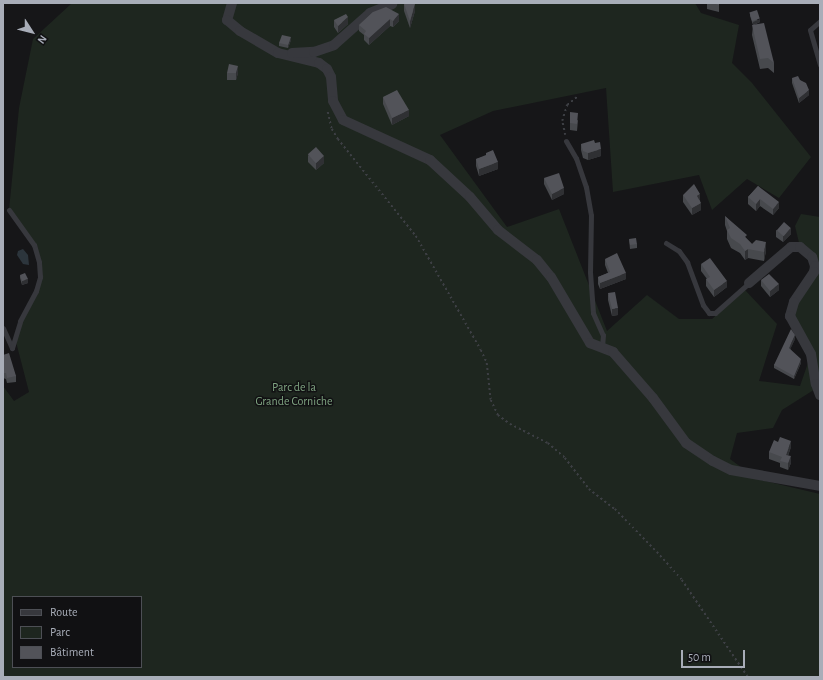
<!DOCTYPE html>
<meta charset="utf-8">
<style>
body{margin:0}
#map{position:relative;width:823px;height:680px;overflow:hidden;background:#161618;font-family:"Alegreya Sans",sans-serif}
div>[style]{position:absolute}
.green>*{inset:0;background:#1e261f}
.water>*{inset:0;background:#2c353c}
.path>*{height:1.5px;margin-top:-0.75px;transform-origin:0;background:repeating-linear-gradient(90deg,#3d3f44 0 2px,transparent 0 5px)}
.lane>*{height:5px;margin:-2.5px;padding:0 2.5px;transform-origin:2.5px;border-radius:2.5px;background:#37383d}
.street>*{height:10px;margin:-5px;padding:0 5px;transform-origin:5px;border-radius:5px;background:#37383d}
.wall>*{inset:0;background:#47494d}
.shaded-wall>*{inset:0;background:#2f3033}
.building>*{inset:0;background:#525359;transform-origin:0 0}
span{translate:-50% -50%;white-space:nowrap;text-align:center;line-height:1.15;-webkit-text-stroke:3px #111113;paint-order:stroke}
.park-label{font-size:12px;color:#7fa381}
.frame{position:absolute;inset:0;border:4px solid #a8adb8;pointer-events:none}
.legend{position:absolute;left:12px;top:596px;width:130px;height:72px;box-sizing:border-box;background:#111113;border:1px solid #4d4f55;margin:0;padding:5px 7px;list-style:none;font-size:12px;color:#a8adb8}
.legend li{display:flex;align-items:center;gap:8px;height:20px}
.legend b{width:20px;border:1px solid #4d4f55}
.north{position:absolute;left:12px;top:12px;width:40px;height:40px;-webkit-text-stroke:3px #111113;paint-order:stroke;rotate:126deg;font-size:11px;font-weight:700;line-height:16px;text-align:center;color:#a8adb8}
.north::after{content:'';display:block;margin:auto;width:14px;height:18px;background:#a8adb8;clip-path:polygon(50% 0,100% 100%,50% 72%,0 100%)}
.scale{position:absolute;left:681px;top:650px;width:64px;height:18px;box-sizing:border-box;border:2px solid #a8adb8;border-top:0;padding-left:5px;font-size:12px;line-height:14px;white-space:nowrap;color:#a8adb8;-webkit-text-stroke:3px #111113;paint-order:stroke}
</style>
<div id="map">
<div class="green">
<i style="clip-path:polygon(evenodd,72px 3px,695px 3px,701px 13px,739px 25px,732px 63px,752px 83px,811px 157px,779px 198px,747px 179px,712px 210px,699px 175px,613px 192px,606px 88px,493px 111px,440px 135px,507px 227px,559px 209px,607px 331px,647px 295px,679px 319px,712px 319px,745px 290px,777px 324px,759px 381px,800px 386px,811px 354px,790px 316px,815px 266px,800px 247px,795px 226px,801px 214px,820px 217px,820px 386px,782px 410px,773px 428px,737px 433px,730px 459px,757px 479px,820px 494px,820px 677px,3px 677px,3px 386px,14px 401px,29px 392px,15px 338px,40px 277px,34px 245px,9px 210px,19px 108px,33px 39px,72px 3px,13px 597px,141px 597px,141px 667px,13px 667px,13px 597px)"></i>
</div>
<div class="water">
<i style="clip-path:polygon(23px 249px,28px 255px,29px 265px,23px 264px,17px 255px,18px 251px)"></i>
</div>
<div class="path">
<i style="left:328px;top:112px;width:17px;rotate:77deg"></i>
<i style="left:332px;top:129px;width:12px;rotate:59deg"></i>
<i style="left:338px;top:139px;width:124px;rotate:51.2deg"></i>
<i style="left:416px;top:236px;width:131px;rotate:60.3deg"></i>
<i style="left:481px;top:350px;width:14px;rotate:65deg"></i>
<i style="left:487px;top:363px;width:37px;rotate:84deg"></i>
<i style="left:491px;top:400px;width:17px;rotate:65deg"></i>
<i style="left:498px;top:415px;width:15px;rotate:37deg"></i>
<i style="left:510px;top:424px;width:42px;rotate:26.6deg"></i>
<i style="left:548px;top:443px;width:23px;rotate:41deg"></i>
<i style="left:565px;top:458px;width:39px;rotate:52deg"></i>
<i style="left:589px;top:489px;width:33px;rotate:38deg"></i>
<i style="left:615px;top:509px;width:60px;rotate:45.7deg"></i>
<i style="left:657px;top:552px;width:38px;rotate:48deg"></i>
<i style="left:682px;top:580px;width:117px;rotate:55.8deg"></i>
<i style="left:565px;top:135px;width:14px;rotate:-102deg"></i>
<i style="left:562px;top:121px;width:17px;rotate:-73deg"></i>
<i style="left:567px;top:105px;width:13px;rotate:-39deg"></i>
</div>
<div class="lane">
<i style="left:820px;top:21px;width:13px;rotate:138deg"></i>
<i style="left:810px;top:30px;width:36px;rotate:74deg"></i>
<i style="left:566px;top:141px;width:20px;rotate:60deg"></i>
<i style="left:576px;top:158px;width:31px;rotate:71deg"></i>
<i style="left:586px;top:187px;width:28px;rotate:80deg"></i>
<i style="left:591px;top:215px;width:57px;rotate:91deg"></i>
<i style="left:590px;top:272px;width:41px;rotate:85.8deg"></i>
<i style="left:593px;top:313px;width:24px;rotate:66deg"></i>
<i style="left:603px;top:335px;width:11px;rotate:95deg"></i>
<i style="left:666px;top:243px;width:15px;rotate:32deg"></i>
<i style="left:679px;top:251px;width:14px;rotate:54deg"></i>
<i style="left:687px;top:262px;width:46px;rotate:69.6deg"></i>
<i style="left:703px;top:305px;width:10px;rotate:53deg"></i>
<i style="left:709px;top:313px;width:6px"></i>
<i style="left:715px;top:313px;width:45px;rotate:-41.4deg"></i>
<i style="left:3px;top:328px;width:22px;rotate:66deg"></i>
<i style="left:12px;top:348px;width:28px;rotate:-73deg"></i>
<i style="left:20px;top:321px;width:34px;rotate:-62deg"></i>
<i style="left:36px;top:291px;width:15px;rotate:-74deg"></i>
<i style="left:40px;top:277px;width:15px;rotate:-94deg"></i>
<i style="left:39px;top:262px;width:18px;rotate:-106deg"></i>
<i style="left:34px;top:245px;width:43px;rotate:-125.5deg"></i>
</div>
<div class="street">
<i style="left:232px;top:3px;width:18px;rotate:106deg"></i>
<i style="left:227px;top:20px;width:17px;rotate:40deg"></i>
<i style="left:240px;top:31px;width:44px;rotate:30.1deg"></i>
<i style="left:278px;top:53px;width:42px;rotate:13.7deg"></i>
<i style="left:319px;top:63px;width:10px;rotate:37deg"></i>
<i style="left:327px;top:69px;width:9px;rotate:63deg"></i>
<i style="left:331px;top:77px;width:24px;rotate:85deg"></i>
<i style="left:333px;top:101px;width:21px;rotate:62deg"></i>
<i style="left:343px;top:120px;width:96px;rotate:24.7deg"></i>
<i style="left:430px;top:160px;width:54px;rotate:42.8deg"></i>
<i style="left:470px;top:197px;width:43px;rotate:49.7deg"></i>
<i style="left:498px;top:230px;width:49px;rotate:37.6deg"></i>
<i style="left:537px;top:260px;width:22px;rotate:51deg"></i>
<i style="left:551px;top:277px;width:77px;rotate:59.4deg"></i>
<i style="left:590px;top:343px;width:25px;rotate:21deg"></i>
<i style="left:613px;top:352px;width:61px;rotate:49deg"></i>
<i style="left:653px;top:398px;width:56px;rotate:53.7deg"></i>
<i style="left:686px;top:443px;width:32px;rotate:34deg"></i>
<i style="left:713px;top:461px;width:20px;rotate:27deg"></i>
<i style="left:731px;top:470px;width:90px;rotate:10.2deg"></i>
<i style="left:292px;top:53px;width:22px;rotate:-3deg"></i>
<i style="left:314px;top:52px;width:21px;rotate:-19deg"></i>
<i style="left:334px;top:45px;width:48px;rotate:-41.6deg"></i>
<i style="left:370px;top:13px;width:24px;rotate:-22deg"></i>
<i style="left:749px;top:283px;width:55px;rotate:-40.6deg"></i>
<i style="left:791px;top:247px;width:9px"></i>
<i style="left:800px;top:247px;width:16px;rotate:40deg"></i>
<i style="left:812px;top:257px;width:9px;rotate:72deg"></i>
<i style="left:815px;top:266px;width:6px;rotate:99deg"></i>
<i style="left:814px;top:272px;width:36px;rotate:124deg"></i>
<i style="left:794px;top:302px;width:15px;rotate:106deg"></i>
<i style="left:790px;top:316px;width:43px;rotate:61.1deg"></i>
<i style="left:811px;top:354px;width:30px;rotate:81deg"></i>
<i style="left:816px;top:384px;width:12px;rotate:70deg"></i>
</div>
<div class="wall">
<i style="clip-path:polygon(707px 3px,719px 3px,719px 12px,707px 9px)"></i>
<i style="clip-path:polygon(404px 4px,415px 11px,410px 28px,404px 11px)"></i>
<i style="clip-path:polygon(373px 12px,399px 21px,393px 27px,390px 26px,369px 45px,364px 40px,364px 35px,359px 31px,359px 25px)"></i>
<i style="clip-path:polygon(750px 13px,760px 22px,754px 25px,774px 63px,774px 73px,768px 68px,760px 69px,752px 35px,753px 25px,750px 16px)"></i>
<i style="clip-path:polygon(334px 20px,348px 24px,338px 33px,334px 27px)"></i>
<i style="clip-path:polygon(291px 40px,288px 48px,279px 46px,279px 43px)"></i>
<i style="clip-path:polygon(227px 73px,238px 73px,236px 80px,227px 80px)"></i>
<i style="clip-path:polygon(792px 78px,800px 80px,809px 95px,799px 103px,792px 83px)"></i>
<i style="clip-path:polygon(383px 97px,409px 116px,392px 125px,383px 104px)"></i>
<i style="clip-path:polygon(578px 120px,577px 131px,570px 130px,570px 123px)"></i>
<i style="clip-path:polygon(595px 143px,601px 156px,588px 160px,583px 158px,581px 150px,581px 144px)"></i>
<i style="clip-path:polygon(486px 153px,498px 169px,479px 176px,476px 166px,476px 159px,486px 156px)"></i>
<i style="clip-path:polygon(308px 155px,324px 163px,316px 170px,308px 162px)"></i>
<i style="clip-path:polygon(544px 178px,564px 194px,552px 200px,544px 184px)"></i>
<i style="clip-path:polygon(758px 186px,779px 208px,773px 215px,760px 206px,756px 211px,748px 204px,748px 197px)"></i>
<i style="clip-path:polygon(683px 195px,700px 200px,701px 210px,692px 215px,683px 202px)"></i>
<i style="clip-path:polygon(725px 216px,752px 244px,766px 251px,764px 261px,748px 258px,745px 260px,740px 253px,731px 248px,727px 239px,727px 231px,725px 225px)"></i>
<i style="clip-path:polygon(776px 230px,791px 234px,783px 242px,776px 237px)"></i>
<i style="clip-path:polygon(629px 239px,637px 244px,637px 248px,630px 249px)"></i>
<i style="clip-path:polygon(605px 259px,626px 279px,600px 289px,598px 284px,598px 277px,608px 273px,605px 265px)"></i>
<i style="clip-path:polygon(701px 264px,727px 287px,714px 297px,706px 286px,706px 279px,707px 279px,701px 271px)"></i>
<i style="clip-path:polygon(20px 275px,28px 283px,22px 285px,20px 278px)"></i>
<i style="clip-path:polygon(761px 280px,779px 290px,770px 297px,761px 286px)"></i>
<i style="clip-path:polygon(608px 293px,618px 315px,612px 316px,608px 300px)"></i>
<i style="clip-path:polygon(795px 339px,790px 349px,801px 363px,794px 379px,774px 368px,774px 365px)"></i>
<i style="clip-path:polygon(3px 355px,16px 376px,16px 382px,7px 383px,6px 379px,3px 378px)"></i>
<i style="clip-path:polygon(791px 447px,788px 456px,791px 463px,788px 470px,780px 467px,780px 463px,769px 459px,769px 452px)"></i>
</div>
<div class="shaded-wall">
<i style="clip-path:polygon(415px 4px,415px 11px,410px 28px,410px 21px)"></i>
<i style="clip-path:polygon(399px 14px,399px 21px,393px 27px,393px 21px)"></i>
<i style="clip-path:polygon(348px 17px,348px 24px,338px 33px,338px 26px)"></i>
<i style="clip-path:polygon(390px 19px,390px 26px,369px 45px,369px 38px)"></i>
<i style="clip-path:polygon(760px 19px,760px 22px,753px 25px,753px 22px)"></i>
<i style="clip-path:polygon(291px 37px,291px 40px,288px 48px,288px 45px)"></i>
<i style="clip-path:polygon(238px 66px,238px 73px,236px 80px,236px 73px)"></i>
<i style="clip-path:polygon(809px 90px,809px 95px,799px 103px,799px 98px)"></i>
<i style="clip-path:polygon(409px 110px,409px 116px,392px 125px,392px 118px)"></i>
<i style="clip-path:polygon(601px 149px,601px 156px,588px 160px,588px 153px)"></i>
<i style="clip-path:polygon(324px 156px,324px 163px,316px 170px,316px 163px)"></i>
<i style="clip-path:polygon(498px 162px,498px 169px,479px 176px,479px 169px)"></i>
<i style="clip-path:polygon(564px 188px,564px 194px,552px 200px,552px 194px)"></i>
<i style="clip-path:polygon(700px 194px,700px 200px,697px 202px,697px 196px)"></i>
<i style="clip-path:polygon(760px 199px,760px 206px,756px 211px,756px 204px)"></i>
<i style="clip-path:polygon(779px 202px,779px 208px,773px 215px,773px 209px)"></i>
<i style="clip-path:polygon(701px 203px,701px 210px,692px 215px,692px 208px)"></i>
<i style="clip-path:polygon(4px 222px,4px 232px,3px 233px,3px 224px)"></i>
<i style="clip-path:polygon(791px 228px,791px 234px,783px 242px,783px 236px)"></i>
<i style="clip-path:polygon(766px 242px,766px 251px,764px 261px,764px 252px)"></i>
<i style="clip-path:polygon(748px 249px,748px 258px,745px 260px,745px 251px)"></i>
<i style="clip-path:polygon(626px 273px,626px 279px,600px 289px,600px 283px)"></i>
<i style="clip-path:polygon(28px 279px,28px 283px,22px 285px,22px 281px)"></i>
<i style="clip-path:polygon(727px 281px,727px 287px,714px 297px,714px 290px)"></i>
<i style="clip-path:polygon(779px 284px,779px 290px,770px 297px,770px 291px)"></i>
<i style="clip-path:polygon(618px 308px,618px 315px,612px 316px,612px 309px)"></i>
<i style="clip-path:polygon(795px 335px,795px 339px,789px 352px,789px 348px)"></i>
<i style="clip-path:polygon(801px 359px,801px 363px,794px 379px,794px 376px)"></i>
<i style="clip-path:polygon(791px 441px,791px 447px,786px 461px,786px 455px)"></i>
<i style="clip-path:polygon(791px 456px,791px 463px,788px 470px,788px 463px)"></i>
</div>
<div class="building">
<i style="clip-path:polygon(405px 3px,414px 3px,415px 4px,410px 21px,404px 4px)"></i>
<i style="clip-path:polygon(712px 3px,719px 3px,719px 5px)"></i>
<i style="clip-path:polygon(386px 7px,399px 14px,393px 21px,390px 19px,369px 38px,364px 34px,366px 31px,359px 25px,373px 12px)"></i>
<i style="left:757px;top:10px;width:9px;height:8px;rotate:72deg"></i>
<i style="clip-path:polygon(346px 14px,348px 17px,338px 26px,334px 20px)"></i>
<i style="clip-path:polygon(764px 23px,774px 63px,768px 58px,760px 59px,752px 25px)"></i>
<i style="clip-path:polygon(282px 35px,291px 37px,288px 45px,279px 43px)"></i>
<i style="clip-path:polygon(229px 64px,238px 66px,236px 73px,227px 73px)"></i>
<i style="clip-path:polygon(798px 76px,800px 80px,806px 83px,809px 90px,799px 98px,792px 78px)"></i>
<i style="clip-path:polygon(397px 90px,409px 110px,392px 118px,383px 97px)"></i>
<i style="clip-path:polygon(570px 112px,578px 113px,577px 124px,570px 123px)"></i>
<i style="clip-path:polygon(594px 140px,595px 143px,600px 142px,601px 149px,588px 153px,583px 151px,581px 144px)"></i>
<i style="left:316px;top:147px;width:12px;height:11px;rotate:48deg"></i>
<i style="clip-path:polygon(493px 150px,498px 162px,479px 169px,476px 159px,486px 155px,486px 153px)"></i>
<i style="clip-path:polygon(559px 173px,564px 188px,552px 194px,544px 178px)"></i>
<i style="clip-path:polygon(694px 184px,700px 194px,697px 196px,701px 203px,692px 208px,683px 195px)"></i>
<i style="clip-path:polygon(758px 186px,779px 202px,773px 209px,760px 199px,756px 204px,748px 197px)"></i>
<i style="left:3px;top:209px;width:1px;height:15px"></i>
<i style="clip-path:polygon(725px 216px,747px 235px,745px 237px,752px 244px,756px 240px,766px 242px,764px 252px,748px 249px,745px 251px,740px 244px,731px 238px,727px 230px,730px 228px)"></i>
<i style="left:784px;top:222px;width:9px;height:11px;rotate:41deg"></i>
<i style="left:636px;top:238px;width:6px;height:7px;rotate:81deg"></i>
<i style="clip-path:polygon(617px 253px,626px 273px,600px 283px,598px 277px,610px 272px,605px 259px)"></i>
<i style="clip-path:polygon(710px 258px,727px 281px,714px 290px,706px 279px,710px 277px,701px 264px)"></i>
<i style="clip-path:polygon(25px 273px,28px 279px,22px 281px,20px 275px)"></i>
<i style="clip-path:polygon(769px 274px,779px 284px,770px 291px,761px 280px)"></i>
<i style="clip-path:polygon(615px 292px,618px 308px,612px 309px,608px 293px)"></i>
<i style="clip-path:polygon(791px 329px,795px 335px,789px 348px,801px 359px,794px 376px,774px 365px)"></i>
<i style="clip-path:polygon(9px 353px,16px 376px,7px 378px,6px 373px,3px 373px,3px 361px,4px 361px,3px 355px)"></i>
<i style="clip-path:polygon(780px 437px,791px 441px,786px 455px,791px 456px,788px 463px,780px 461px,782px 457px,769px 452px,774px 440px,778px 442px)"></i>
</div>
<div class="park-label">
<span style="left:294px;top:395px">Parc de la<br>Grande Corniche</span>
</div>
<div class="frame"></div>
<ul class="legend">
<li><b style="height:5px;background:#37383d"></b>Route</li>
<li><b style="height:11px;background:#1e261f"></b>Parc</li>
<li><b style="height:11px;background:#525359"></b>Bâtiment</li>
</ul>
<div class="north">N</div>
<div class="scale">50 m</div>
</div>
